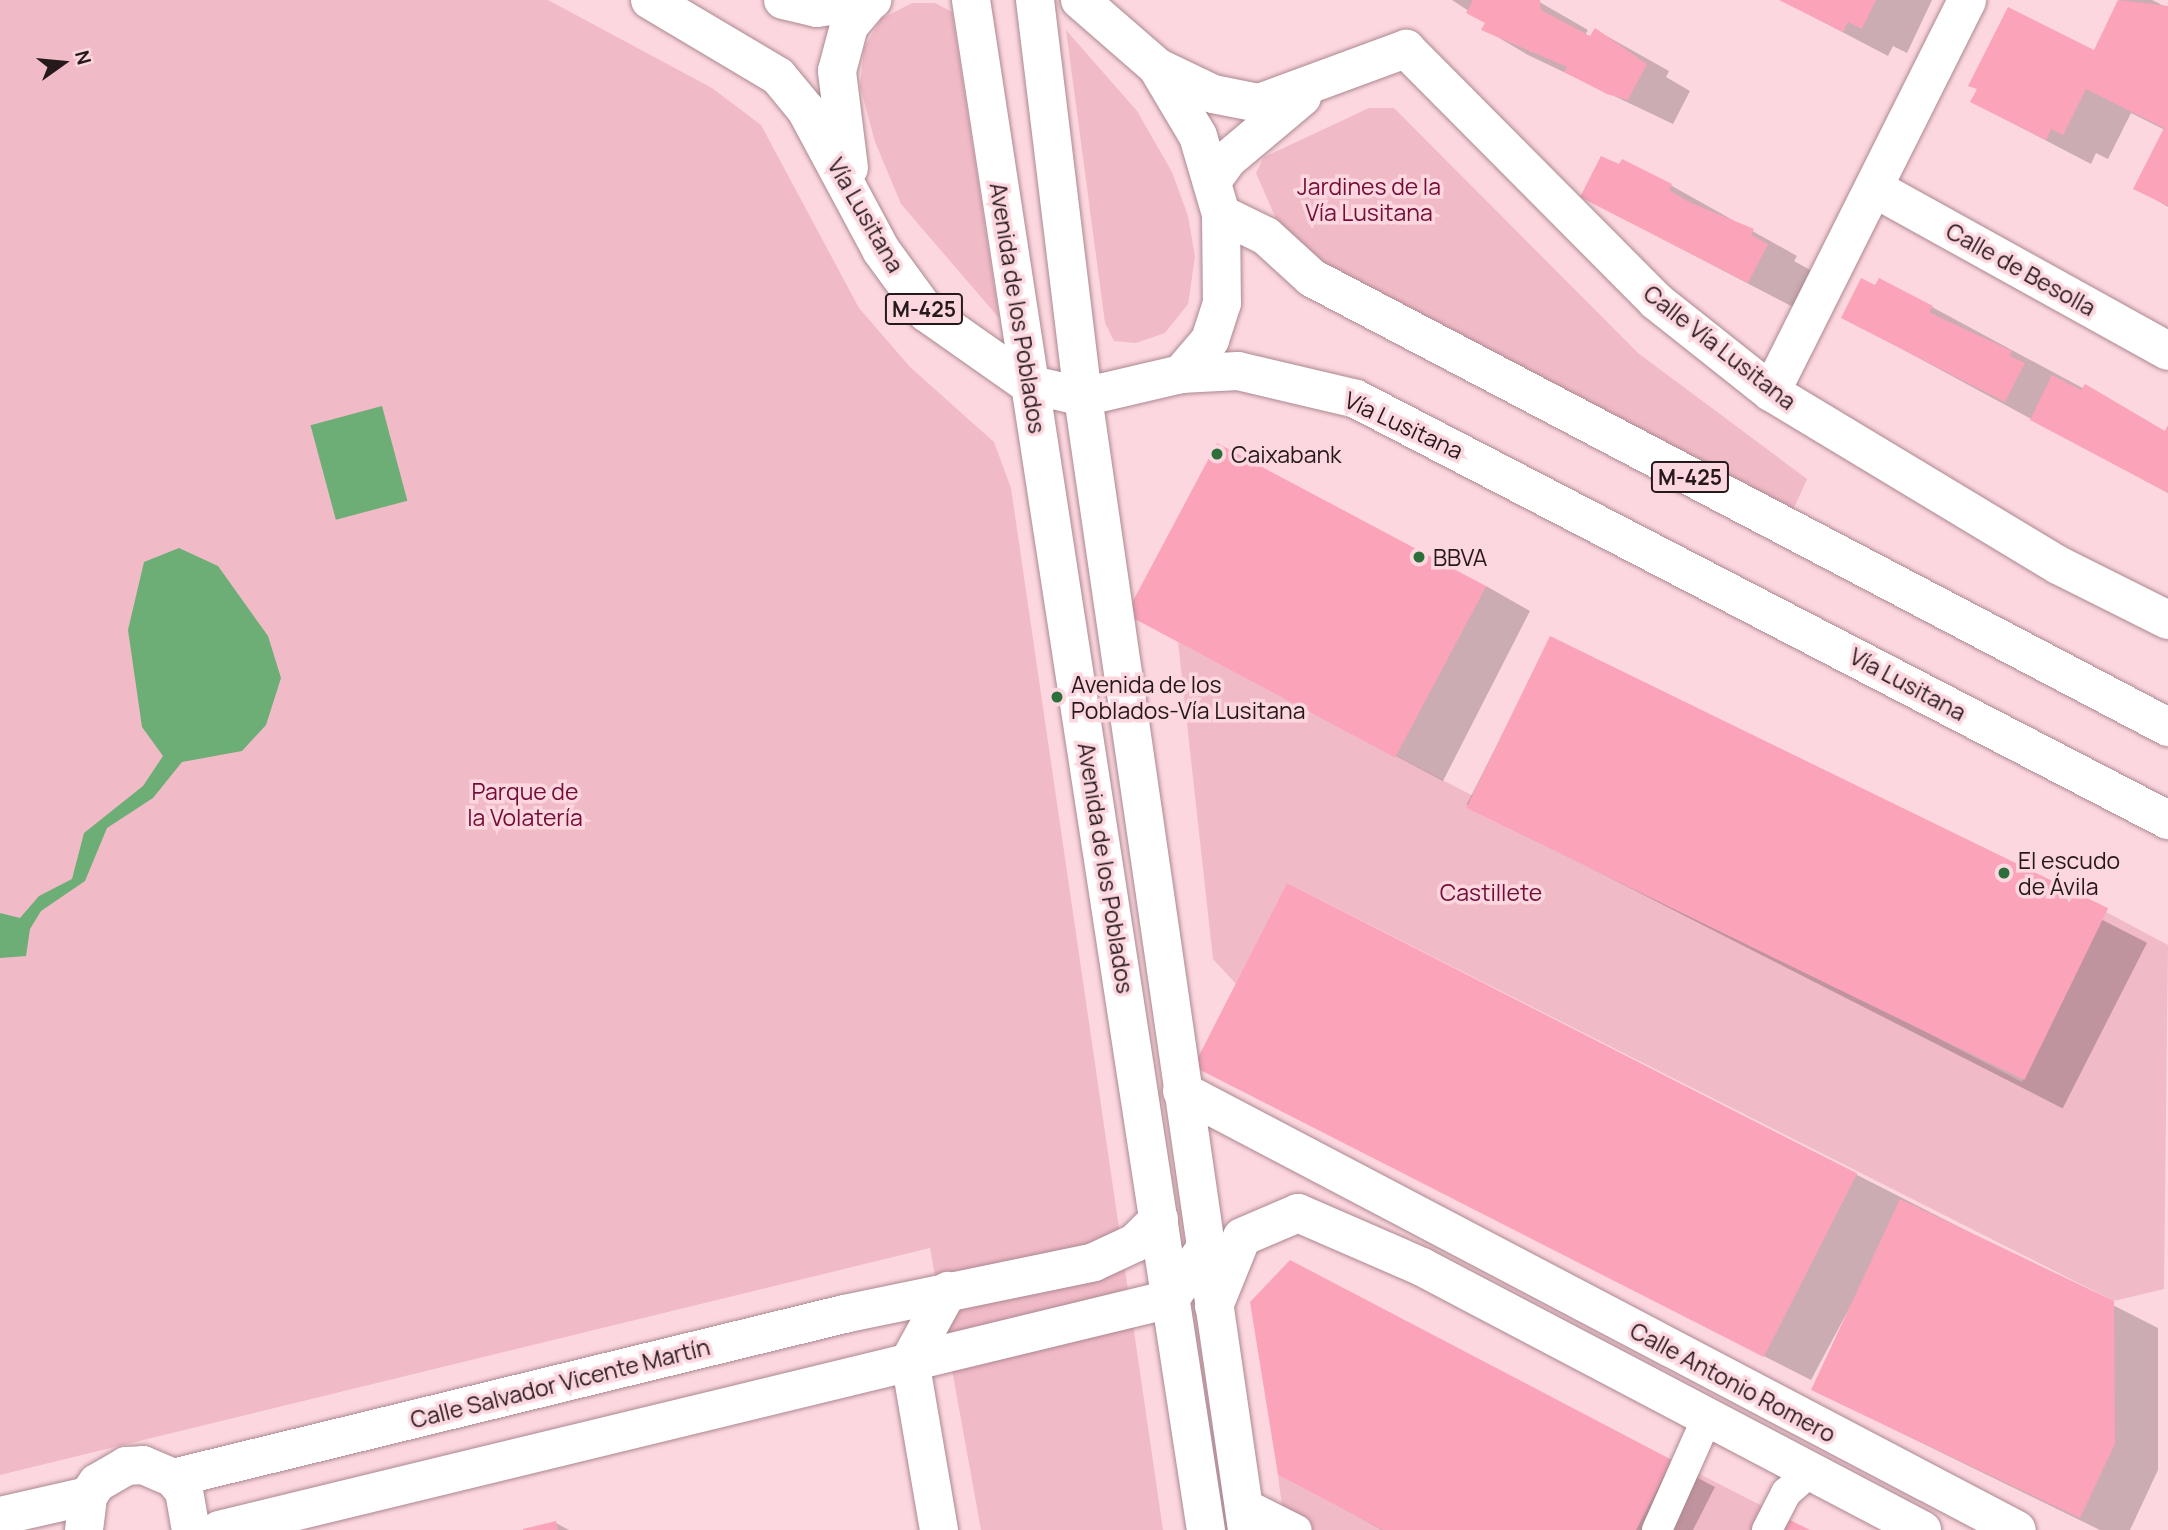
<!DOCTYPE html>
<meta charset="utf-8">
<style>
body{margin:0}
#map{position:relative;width:2168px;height:1530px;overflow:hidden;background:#fdd7df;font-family:Manrope,sans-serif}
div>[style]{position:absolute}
.green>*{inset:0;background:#f1bac7}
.water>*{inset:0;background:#6cae75;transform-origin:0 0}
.shadow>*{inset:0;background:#0003;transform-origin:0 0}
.building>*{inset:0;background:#faa3b9;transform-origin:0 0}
.roads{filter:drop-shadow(0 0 2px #ab8890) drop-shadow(0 0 2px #ab8890)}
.pedestrian>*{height:30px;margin:-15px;padding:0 15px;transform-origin:15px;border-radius:15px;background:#fff}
.minor>*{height:38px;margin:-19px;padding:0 19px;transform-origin:19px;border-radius:19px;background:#fff}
.primary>*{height:38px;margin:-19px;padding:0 19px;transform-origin:19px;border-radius:19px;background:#fff}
.dots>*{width:19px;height:19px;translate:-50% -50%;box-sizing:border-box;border:4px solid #fdd7df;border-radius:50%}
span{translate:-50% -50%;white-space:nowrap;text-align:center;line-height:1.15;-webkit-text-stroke:7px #fdd7df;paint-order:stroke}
.shield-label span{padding:2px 5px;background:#fdd7df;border:2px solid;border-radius:5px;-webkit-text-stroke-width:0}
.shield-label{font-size:21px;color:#26191c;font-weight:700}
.park-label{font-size:23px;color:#730d38}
.street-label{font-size:23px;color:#26191c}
.poi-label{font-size:23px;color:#26191c}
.left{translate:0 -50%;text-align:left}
.north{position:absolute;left:28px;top:28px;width:70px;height:70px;-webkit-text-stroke:5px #fdd7df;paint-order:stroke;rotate:75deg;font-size:19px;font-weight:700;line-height:28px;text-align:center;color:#26191c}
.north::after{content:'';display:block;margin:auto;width:24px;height:32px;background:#26191c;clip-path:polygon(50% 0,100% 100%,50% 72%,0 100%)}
</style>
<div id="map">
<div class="green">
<i style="clip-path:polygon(0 0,548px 0,712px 88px,761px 125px,859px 308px,910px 367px,994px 442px,1011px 488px,1163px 1530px,981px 1530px,930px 1248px,0 1475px)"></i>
<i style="clip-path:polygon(912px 3px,935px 3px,952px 12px,999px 318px,901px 204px,875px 142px,860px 86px,864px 48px,881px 19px)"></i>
<i style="clip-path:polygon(1066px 30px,1137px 111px,1172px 172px,1188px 216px,1195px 257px,1188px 304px,1165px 333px,1136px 343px,1114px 341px,1105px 323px)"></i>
<i style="clip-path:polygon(1369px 108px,1394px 108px,1638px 353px,1807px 479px,1790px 517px,1305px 254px,1276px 219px,1256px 173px,1264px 157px)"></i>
<i style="clip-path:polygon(1178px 642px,2022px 1082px,2106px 912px,2168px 945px,2164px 1289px,2114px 1301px,1287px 883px,1236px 984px,1213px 959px)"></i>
<i style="clip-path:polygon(1672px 1460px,1782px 1516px,1775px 1530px,1636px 1530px)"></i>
<i style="clip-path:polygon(1278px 1475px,1383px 1530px,1285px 1530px)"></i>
</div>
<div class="water">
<i style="left:382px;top:406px;width:98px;height:74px;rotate:75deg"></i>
<i style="clip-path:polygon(179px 548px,218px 566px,268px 636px,281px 678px,266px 725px,242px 751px,182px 762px,153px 798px,107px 828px,85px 881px,41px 911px,30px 929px,26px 956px,0 958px,0 913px,20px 918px,39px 896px,72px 879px,84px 833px,143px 786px,163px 756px,142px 727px,128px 630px,144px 562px)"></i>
</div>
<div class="shadow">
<i style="clip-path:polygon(1452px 0,1536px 0,1588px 30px,1585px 35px,1591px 38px,1596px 30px,1669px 71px,1666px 77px,1690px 91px,1673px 124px,1528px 55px,1484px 29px,1487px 23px)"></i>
<i style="clip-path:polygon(1781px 0,1932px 0,1907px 53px,1893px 46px,1888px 56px)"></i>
<i style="clip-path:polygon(2120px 0,2152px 0,2168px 8px,2168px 207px,2136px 188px,2165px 130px,2131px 113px,2108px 159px,2096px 153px,2091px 164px,1972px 102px,2094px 53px)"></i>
<i style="clip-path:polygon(1602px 158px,1672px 186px,1797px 256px,1794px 261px,1812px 271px,1793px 307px,1582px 197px)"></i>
<i style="clip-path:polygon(1932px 307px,2168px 434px,2168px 493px,1843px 317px)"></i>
<i style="clip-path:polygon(1486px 586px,1530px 611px,1443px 781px,1130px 615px)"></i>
<i style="left:1551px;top:639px;width:669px;height:186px;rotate:27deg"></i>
<i style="clip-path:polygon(1287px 885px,2158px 1328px,2158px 1470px,2130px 1530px,2100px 1530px,1813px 1390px,1866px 1277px,1811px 1380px,1196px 1066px)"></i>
<i style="clip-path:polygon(1290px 1262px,1715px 1487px,1693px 1530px,1382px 1530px,1279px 1474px)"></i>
<i style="clip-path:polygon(556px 1523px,569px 1530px,526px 1530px)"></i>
</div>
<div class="building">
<i style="clip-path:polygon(1473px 0,1540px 0,1541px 10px,1590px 36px,1595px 28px,1647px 64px,1628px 100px,1607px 94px,1564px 72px,1567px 67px,1481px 30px,1485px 23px,1466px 13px)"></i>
<i style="clip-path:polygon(1779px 0,1876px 0,1862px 29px,1848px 22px,1843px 32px)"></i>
<i style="clip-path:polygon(2118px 0,2168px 6px,2168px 206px,2133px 189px,2164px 128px,2086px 89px,2063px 135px,2051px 129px,2046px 140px,1970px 102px,1977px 89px,1968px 86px,2008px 7px,2094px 50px)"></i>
<i style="clip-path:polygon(1601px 156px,1619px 164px,1622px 159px,1672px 184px,1669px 190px,1689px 202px,1754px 229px,1751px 235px,1768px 244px,1748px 283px,1580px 197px)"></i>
<i style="clip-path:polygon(1861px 278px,1875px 285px,1879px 278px,1933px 306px,1929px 312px,1943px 319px,2012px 351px,2010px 356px,2025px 363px,2005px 402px,1841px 318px)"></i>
<i style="clip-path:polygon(2052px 375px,2081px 390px,2085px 384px,2165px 431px,2168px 425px,2168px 493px,2030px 420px)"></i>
<i style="left:1217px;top:443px;width:305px;height:194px;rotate:28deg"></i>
<i style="left:1550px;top:636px;width:621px;height:191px;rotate:26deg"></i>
<i style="left:1287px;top:883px;width:640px;height:206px;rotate:27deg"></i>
<i style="clip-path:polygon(1900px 1199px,2114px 1301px,2115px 1444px,2080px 1518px,1811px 1390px)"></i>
<i style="clip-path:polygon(1290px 1260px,1672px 1460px,1636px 1530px,1383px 1530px,1278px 1475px,1250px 1302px)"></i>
<i style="clip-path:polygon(1782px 1516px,1810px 1530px,1775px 1530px)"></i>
<i style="clip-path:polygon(556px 1521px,558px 1530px,523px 1530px,523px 1529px)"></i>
</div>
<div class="roads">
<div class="pedestrian">
<i style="left:1243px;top:1503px;width:60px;rotate:26.6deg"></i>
<i style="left:1657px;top:1530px;width:123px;rotate:-65.9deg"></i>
<i style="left:1767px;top:1530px;width:42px;rotate:-62.8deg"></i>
<i style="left:1786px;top:1493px;width:31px;rotate:-42deg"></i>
</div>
<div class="minor">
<i style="left:1157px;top:67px;width:62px;rotate:25.7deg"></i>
<i style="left:1213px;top:94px;width:47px;rotate:11.1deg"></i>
<i style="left:1259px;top:103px;width:157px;rotate:-20.2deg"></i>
<i style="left:1406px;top:49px;width:355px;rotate:45.2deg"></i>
<i style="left:1656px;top:301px;width:147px;rotate:38.4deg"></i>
<i style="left:1771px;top:392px;width:335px;rotate:31.1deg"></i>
<i style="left:2058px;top:565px;width:123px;rotate:26.6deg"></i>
<i style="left:1212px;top:181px;width:26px;rotate:-54deg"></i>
<i style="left:1227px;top:160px;width:98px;rotate:-40deg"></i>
<i style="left:1874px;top:188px;width:336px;rotate:29deg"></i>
<i style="left:1771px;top:392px;width:438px;rotate:-63.4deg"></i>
<i style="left:1182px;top:1091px;width:943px;rotate:27.73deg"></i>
<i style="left:1214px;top:1306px;width:74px;rotate:-67.9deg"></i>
<i style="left:1242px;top:1237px;width:61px;rotate:-23.2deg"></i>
<i style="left:1298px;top:1213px;width:135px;rotate:23.5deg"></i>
<i style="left:1422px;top:1267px;width:565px;rotate:27.74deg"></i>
<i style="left:173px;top:1478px;width:691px;rotate:-13.73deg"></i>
<i style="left:844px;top:1314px;width:255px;rotate:-11.7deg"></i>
<i style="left:1094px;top:1262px;width:45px;rotate:-24.9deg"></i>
<i style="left:1135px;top:1243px;width:34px;rotate:-45deg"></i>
<i style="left:0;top:1516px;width:90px;rotate:-12.8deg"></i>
<i style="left:84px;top:1530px;width:34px;rotate:-83deg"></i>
<i style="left:88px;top:1496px;width:16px;rotate:-55deg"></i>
<i style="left:97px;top:1483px;width:34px;rotate:-30deg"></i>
<i style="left:126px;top:1466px;width:17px;rotate:-3deg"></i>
<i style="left:143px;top:1465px;width:33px;rotate:23deg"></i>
<i style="left:173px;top:1478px;width:17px;rotate:50deg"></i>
<i style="left:184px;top:1491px;width:40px;rotate:80deg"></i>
<i style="left:219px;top:1530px;width:979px;rotate:-13.65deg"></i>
<i style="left:1170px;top:1299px;width:61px;rotate:-55deg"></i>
<i style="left:939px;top:1530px;width:172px;rotate:-99.7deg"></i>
<i style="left:910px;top:1360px;width:79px;rotate:-61.2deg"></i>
</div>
<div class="primary">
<i style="left:650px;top:0;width:149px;rotate:30.7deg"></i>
<i style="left:778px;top:76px;width:44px;rotate:50.5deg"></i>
<i style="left:806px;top:110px;width:159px;rotate:61.8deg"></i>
<i style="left:881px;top:250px;width:78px;rotate:53.9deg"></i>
<i style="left:927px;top:313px;width:123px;rotate:35.1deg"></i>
<i style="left:1028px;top:384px;width:57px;rotate:13.3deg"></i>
<i style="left:1083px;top:397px;width:101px;rotate:-13.2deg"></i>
<i style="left:1181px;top:374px;width:57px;rotate:-3deg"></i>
<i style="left:1238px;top:371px;width:121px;rotate:13.3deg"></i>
<i style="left:1356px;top:399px;width:915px;rotate:27.41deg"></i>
<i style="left:783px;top:0;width:35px;rotate:13deg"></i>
<i style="left:817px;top:8px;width:56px;rotate:-8.3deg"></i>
<i style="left:971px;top:0;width:1548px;rotate:81.27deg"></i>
<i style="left:1035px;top:0;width:400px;rotate:83.1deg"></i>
<i style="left:1083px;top:397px;width:1145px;rotate:81.76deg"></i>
<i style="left:1080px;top:0;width:102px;rotate:41deg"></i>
<i style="left:1157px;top:67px;width:80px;rotate:59.3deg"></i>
<i style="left:1198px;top:136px;width:81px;rotate:73.6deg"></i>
<i style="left:1221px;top:214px;width:89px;rotate:89.4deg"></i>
<i style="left:1222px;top:303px;width:39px;rotate:108deg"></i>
<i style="left:1210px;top:340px;width:45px;rotate:130.5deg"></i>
<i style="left:849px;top:168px;width:98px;rotate:-97.1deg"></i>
<i style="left:837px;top:71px;width:47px;rotate:-75.1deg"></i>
<i style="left:849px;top:26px;width:33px;rotate:-50deg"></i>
<i style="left:1221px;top:214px;width:50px;rotate:26.1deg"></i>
<i style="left:1266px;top:236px;width:62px;rotate:42.4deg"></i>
<i style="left:1312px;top:278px;width:967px;rotate:27.68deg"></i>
</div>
</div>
<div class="dots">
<i style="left:1217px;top:454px;background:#2c6f3a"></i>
<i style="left:1419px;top:557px;background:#2c6f3a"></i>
<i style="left:1057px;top:697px;background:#2c6f3a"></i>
<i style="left:2004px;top:873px;background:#2c6f3a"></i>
</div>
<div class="shield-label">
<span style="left:924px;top:309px">M-425</span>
<span style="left:1690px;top:477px">M-425</span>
</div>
<div class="park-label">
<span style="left:1369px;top:199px">Jardines de la<br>Vía Lusitana</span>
<span style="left:525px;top:804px">Parque de<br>la Volatería</span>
<span style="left:1491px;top:892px">Castillete</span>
</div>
<div class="street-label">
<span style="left:866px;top:215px;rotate:60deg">Vía Lusitana</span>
<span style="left:2021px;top:269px;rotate:29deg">Calle de Besolla</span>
<span style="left:1018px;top:308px;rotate:81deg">Avenida de los Poblados</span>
<span style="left:1720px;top:347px;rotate:38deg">Calle Vía Lusitana</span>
<span style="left:1404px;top:425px;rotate:25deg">Vía Lusitana</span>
<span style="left:1908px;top:684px;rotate:28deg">Vía Lusitana</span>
<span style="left:1106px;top:868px;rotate:81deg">Avenida de los Poblados</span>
<span style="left:1733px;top:1382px;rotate:28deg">Calle Antonio Romero</span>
<span style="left:560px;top:1383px;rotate:-14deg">Calle Salvador Vicente Martín</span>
</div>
<div class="poi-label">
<span class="left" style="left:1231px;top:454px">Caixabank</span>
<span class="left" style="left:1433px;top:557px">BBVA</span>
<span class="left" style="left:1071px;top:697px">Avenida de los<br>Poblados-Vía Lusitana</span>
<span class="left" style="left:2018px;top:873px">El escudo<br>de Ávila</span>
</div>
<div class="north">N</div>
</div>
